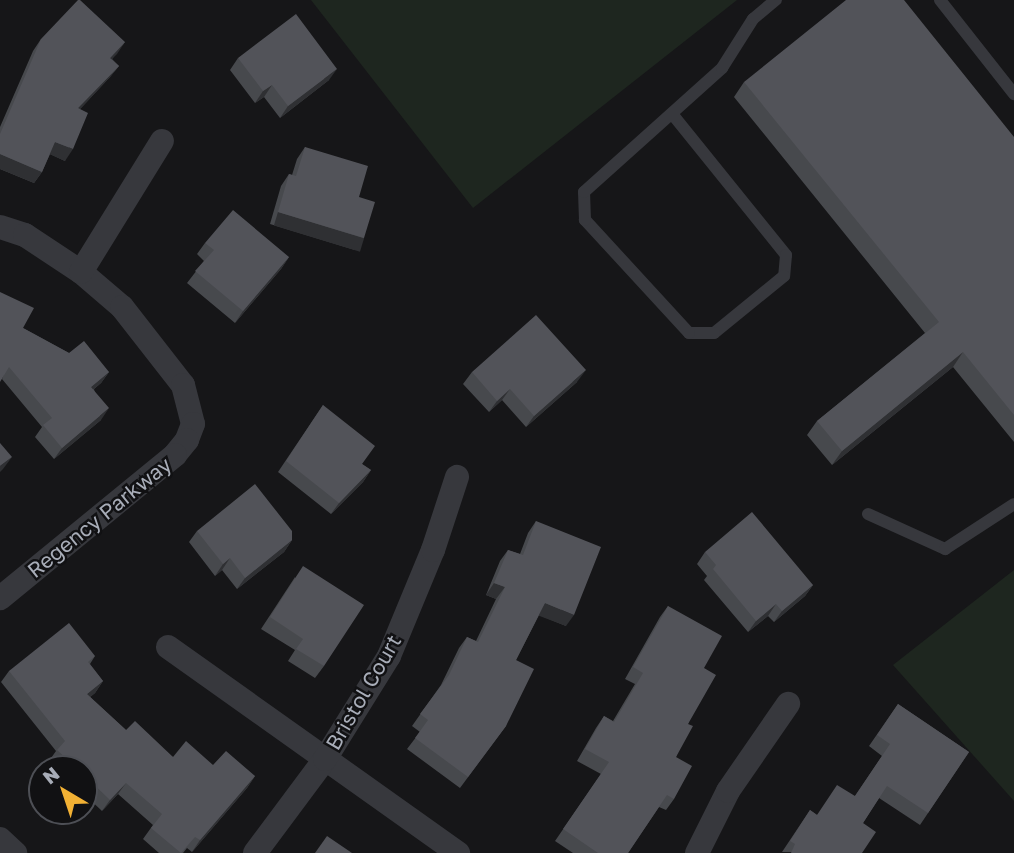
<!DOCTYPE html>
<style>
body{margin:0}
#map{position:relative;width:1014px;height:853px;overflow:hidden;background:#161618;font-family:"Golos Text",sans-serif}
div>[style]{position:absolute}
.green>*{inset:0;background:#1e261f}
.service>*{height:12px;margin:-6px;padding:0 6px;transform-origin:6px;border-radius:6px;background:#37383d}
.minor>*{height:24px;margin:-12px;padding:0 12px;transform-origin:12px;border-radius:12px;background:#37383d}
.wall>*{inset:0;background:#47494d}
.shaded-wall>*{inset:0;background:#2f3033;transform-origin:0 0}
.building>*{inset:0;background:#525359}
span{translate:-50% -50%;white-space:nowrap;text-align:center;line-height:1.15;-webkit-text-stroke:5px #111113;paint-order:stroke}
.street-label{font-size:21px;color:#a8adb8}
.north{position:absolute;left:28px;top:755px;width:70px;height:70px;box-sizing:border-box;background:#111113;border:2px solid #4d4f55;border-radius:50%;rotate:321deg;font-size:19px;font-weight:700;line-height:28px;text-align:center;color:#a8adb8}
.north::after{content:'';display:block;margin:auto;width:24px;height:32px;background:#f2b134;clip-path:polygon(50% 0,100% 100%,50% 72%,0 100%)}
</style>
<div id="map">
<div class="green">
<i style="clip-path:polygon(311px 0,737px 0,473px 208px)"></i>
<i style="clip-path:polygon(1014px 570px,1014px 801px,893px 665px)"></i>
</div>
<div class="service">
<i style="left:940px;top:0;width:120px;rotate:51.8deg"></i>
<i style="left:673px;top:115px;width:180px;rotate:51.1deg"></i>
<i style="left:786px;top:255px;width:21px;rotate:95deg"></i>
<i style="left:784px;top:276px;width:90px;rotate:140.8deg"></i>
<i style="left:714px;top:333px;width:25px;rotate:180deg"></i>
<i style="left:689px;top:333px;width:154px;rotate:-132.6deg"></i>
<i style="left:585px;top:220px;width:28px;rotate:-92deg"></i>
<i style="left:584px;top:192px;width:186px;rotate:-41.9deg"></i>
<i style="left:722px;top:68px;width:58px;rotate:-57.7deg"></i>
<i style="left:753px;top:19px;width:30px;rotate:-40deg"></i>
<i style="left:868px;top:514px;width:85px;rotate:24.4deg"></i>
<i style="left:945px;top:549px;width:82px;rotate:-33.1deg"></i>
</div>
<div class="minor">
<i style="left:0;top:227px;width:26px;rotate:18deg"></i>
<i style="left:25px;top:235px;width:67px;rotate:33.5deg"></i>
<i style="left:81px;top:272px;width:54px;rotate:40.5deg"></i>
<i style="left:122px;top:307px;width:99px;rotate:52deg"></i>
<i style="left:183px;top:385px;width:40px;rotate:75.6deg"></i>
<i style="left:193px;top:424px;width:17px;rotate:111deg"></i>
<i style="left:187px;top:440px;width:19px;rotate:129deg"></i>
<i style="left:175px;top:455px;width:226px;rotate:140.7deg"></i>
<i style="left:81px;top:272px;width:154px;rotate:-58.3deg"></i>
<i style="left:168px;top:647px;width:356px;rotate:35.4deg"></i>
<i style="left:0;top:839px;width:21px;rotate:43deg"></i>
<i style="left:255px;top:853px;width:117px;rotate:-53.3deg"></i>
<i style="left:325px;top:759px;width:121px;rotate:-58.1deg"></i>
<i style="left:389px;top:656px;width:115px;rotate:-67.5deg"></i>
<i style="left:433px;top:550px;width:77px;rotate:-71.8deg"></i>
<i style="left:697px;top:853px;width:69px;rotate:-63.4deg"></i>
<i style="left:728px;top:791px;width:106px;rotate:-55.4deg"></i>
</div>
<div class="wall">
<i style="clip-path:polygon(41px 39px,125px 42px,112px 59px,119px 66px,110px 77px,80px 109px,65px 161px,50px 154px,42px 172px,34px 183px,0 169px,0 127px,33px 51px)"></i>
<i style="clip-path:polygon(238px 58px,329px 80px,280px 118px,264px 97px,255px 103px,230px 70px)"></i>
<i style="clip-path:polygon(744px 82px,1014px 137px,1014px 442px,953px 367px,832px 465px,807px 435px,817px 421px,925px 333px,734px 97px)"></i>
<i style="clip-path:polygon(305px 147px,359px 197px,364px 238px,355px 250px,270px 224px,281px 186px,289px 174px,292px 175px,297px 159px)"></i>
<i style="clip-path:polygon(205px 243px,289px 257px,281px 269px,235px 323px,187px 283px,204px 261px,197px 254px)"></i>
<i style="clip-path:polygon(23px 328px,69px 353px,109px 372px,101px 383px,94px 389px,101px 420px,54px 459px,35px 437px,42px 427px,2px 379px)"></i>
<i style="clip-path:polygon(472px 372px,577px 382px,526px 427px,502px 400px,489px 412px,463px 384px)"></i>
<i style="clip-path:polygon(323px 405px,362px 464px,371px 470px,363px 482px,331px 514px,278px 472px)"></i>
<i style="clip-path:polygon(536px 521px,566px 626px,539px 615px,516px 660px,506px 726px,460px 788px,407px 749px,420px 732px,412px 726px,441px 685px,459px 648px,467px 637px,476px 641px,496px 599px,486px 595px,500px 561px,508px 550px,520px 554px,528px 533px)"></i>
<i style="clip-path:polygon(197px 531px,292px 540px,284px 552px,237px 589px,222px 570px,215px 576px,189px 542px)"></i>
<i style="clip-path:polygon(705px 552px,813px 585px,805px 596px,774px 622px,768px 616px,748px 632px,704px 580px,707px 576px,697px 564px)"></i>
<i style="clip-path:polygon(295px 577px,324px 666px,315px 678px,288px 661px,295px 650px,261px 629px)"></i>
<i style="clip-path:polygon(668px 606px,704px 668px,688px 724px,676px 757px,674px 799px,666px 810px,659px 807px,628px 853px,573px 853px,555px 841px,601px 774px,577px 761px,596px 728px,604px 716px,613px 721px,635px 684px,625px 679px,660px 617px)"></i>
<i style="clip-path:polygon(95px 656px,90px 664px,103px 681px,95px 693px,90px 697px,126px 730px,173px 757px,213px 765px,255px 776px,247px 788px,192px 852px,187px 848px,183px 853px,159px 853px,143px 839px,153px 825px,118px 794px,102px 811px,84px 794px,84px 769px,57px 769px,49px 761px,56px 751px,1px 682px,9px 671px)"></i>
<i style="clip-path:polygon(898px 704px,969px 752px,920px 825px,879px 798px,863px 823px,862px 853px,782px 852px,810px 810px,817px 815px,855px 796px,882px 756px,869px 746px)"></i>
</div>
<div class="shaded-wall">
<i style="clip-path:polygon(125px 42px,117px 54px,102px 69px,110px 58px)"></i>
<i style="clip-path:polygon(119px 66px,110px 77px,70px 120px,78px 108px)"></i>
<i style="clip-path:polygon(337px 69px,329px 80px,280px 118px,288px 106px)"></i>
<i style="clip-path:polygon(272px 85px,264px 97px,255px 103px,263px 91px)"></i>
<i style="clip-path:polygon(55px 142px,73px 149px,65px 161px,47px 153px)"></i>
<i style="clip-path:polygon(0 154px,42px 172px,34px 183px,0 169px)"></i>
<i style="left:278px;top:212px;width:90px;height:14px;rotate:17deg"></i>
<i style="clip-path:polygon(289px 257px,281px 269px,235px 323px,243px 311px)"></i>
<i style="clip-path:polygon(963px 352px,953px 367px,832px 465px,842px 451px)"></i>
<i style="clip-path:polygon(586px 370px,577px 382px,526px 427px,534px 416px)"></i>
<i style="clip-path:polygon(109px 372px,101px 383px,83px 398px,91px 387px)"></i>
<i style="clip-path:polygon(510px 389px,502px 400px,489px 412px,497px 401px)"></i>
<i style="clip-path:polygon(109px 408px,101px 420px,54px 459px,62px 448px)"></i>
<i style="clip-path:polygon(12px 457px,3px 469px,0 472px,0 466px)"></i>
<i style="clip-path:polygon(371px 470px,363px 482px,331px 514px,339px 503px)"></i>
<i style="clip-path:polygon(292px 540px,284px 552px,237px 589px,245px 578px)"></i>
<i style="clip-path:polygon(230px 558px,222px 570px,215px 576px,223px 564px)"></i>
<i style="clip-path:polygon(494px 583px,505px 587px,496px 599px,486px 595px)"></i>
<i style="clip-path:polygon(813px 585px,805px 596px,774px 622px,782px 611px)"></i>
<i style="clip-path:polygon(545px 603px,574px 615px,566px 626px,537px 615px)"></i>
<i style="clip-path:polygon(776px 604px,768px 616px,748px 632px,756px 621px)"></i>
<i style="clip-path:polygon(103px 681px,95px 693px,79px 706px,87px 694px)"></i>
<i style="clip-path:polygon(255px 776px,247px 788px,192px 852px,200px 840px)"></i>
<i style="clip-path:polygon(126px 783px,118px 794px,102px 811px,110px 800px)"></i>
</div>
<div class="building">
<i style="clip-path:polygon(78px 0,80px 0,125px 42px,110px 58px,119px 66px,78px 108px,88px 113px,73px 149px,55px 142px,42px 172px,0 154px,0 134px,41px 39px)"></i>
<i style="clip-path:polygon(846px 0,904px 0,1014px 137px,1014px 415px,963px 352px,842px 451px,817px 421px,939px 322px,744px 82px)"></i>
<i style="clip-path:polygon(296px 14px,337px 69px,288px 106px,272px 85px,263px 91px,238px 58px)"></i>
<i style="clip-path:polygon(305px 147px,368px 166px,359px 197px,375px 202px,364px 238px,278px 212px,289px 174px,296px 176px)"></i>
<i style="clip-path:polygon(233px 210px,289px 257px,243px 311px,195px 271px,214px 250px,205px 243px)"></i>
<i style="clip-path:polygon(0 292px,34px 308px,23px 328px,69px 353px,84px 341px,109px 372px,91px 387px,109px 408px,62px 448px,43px 425px,52px 418px,9px 367px,0 382px)"></i>
<i style="clip-path:polygon(536px 315px,586px 370px,534px 416px,510px 389px,497px 401px,472px 372px)"></i>
<i style="clip-path:polygon(323px 405px,375px 446px,362px 464px,371px 470px,339px 503px,286px 461px)"></i>
<i style="clip-path:polygon(0 443px,12px 457px,0 466px)"></i>
<i style="clip-path:polygon(255px 484px,292px 531px,292px 540px,245px 578px,230px 558px,223px 564px,197px 531px)"></i>
<i style="clip-path:polygon(752px 512px,813px 585px,782px 611px,776px 604px,756px 621px,713px 569px,716px 565px,705px 552px)"></i>
<i style="clip-path:polygon(536px 521px,601px 547px,574px 615px,545px 603px,516px 660px,534px 669px,506px 726px,468px 777px,415px 738px,428px 720px,420px 714px,449px 675px,467px 637px,478px 642px,505px 587px,494px 583px,508px 550px,523px 555px)"></i>
<i style="clip-path:polygon(303px 566px,364px 605px,324px 666px,296px 649px,303px 639px,270px 617px)"></i>
<i style="clip-path:polygon(668px 606px,722px 636px,704px 668px,716px 675px,688px 724px,693px 726px,676px 757px,692px 766px,674px 799px,667px 795px,628px 853px,598px 853px,563px 829px,609px 762px,585px 749px,604px 716px,614px 722px,643px 673px,633px 667px)"></i>
<i style="clip-path:polygon(69px 623px,95px 656px,88px 662px,103px 681px,87px 694px,126px 730px,135px 721px,173px 757px,186px 741px,213px 765px,226px 751px,255px 776px,200px 840px,195px 837px,181px 853px,151px 828px,162px 814px,126px 783px,110px 800px,84px 775px,84px 769px,78px 769px,57px 750px,65px 741px,9px 671px)"></i>
<i style="clip-path:polygon(898px 704px,969px 752px,928px 813px,887px 786px,863px 823px,876px 832px,862px 853px,791px 853px,795px 844px,790px 841px,810px 810px,817px 815px,837px 785px,855px 796px,890px 744px,877px 735px)"></i>
<i style="clip-path:polygon(327px 836px,352px 853px,315px 853px)"></i>
</div>
<div class="street-label">
<span style="left:99px;top:517px;rotate:-39deg">Regency Parkway</span>
<span style="left:363px;top:692px;rotate:-60deg">Bristol Court</span>
</div>
<div class="north">N</div>
</div>
